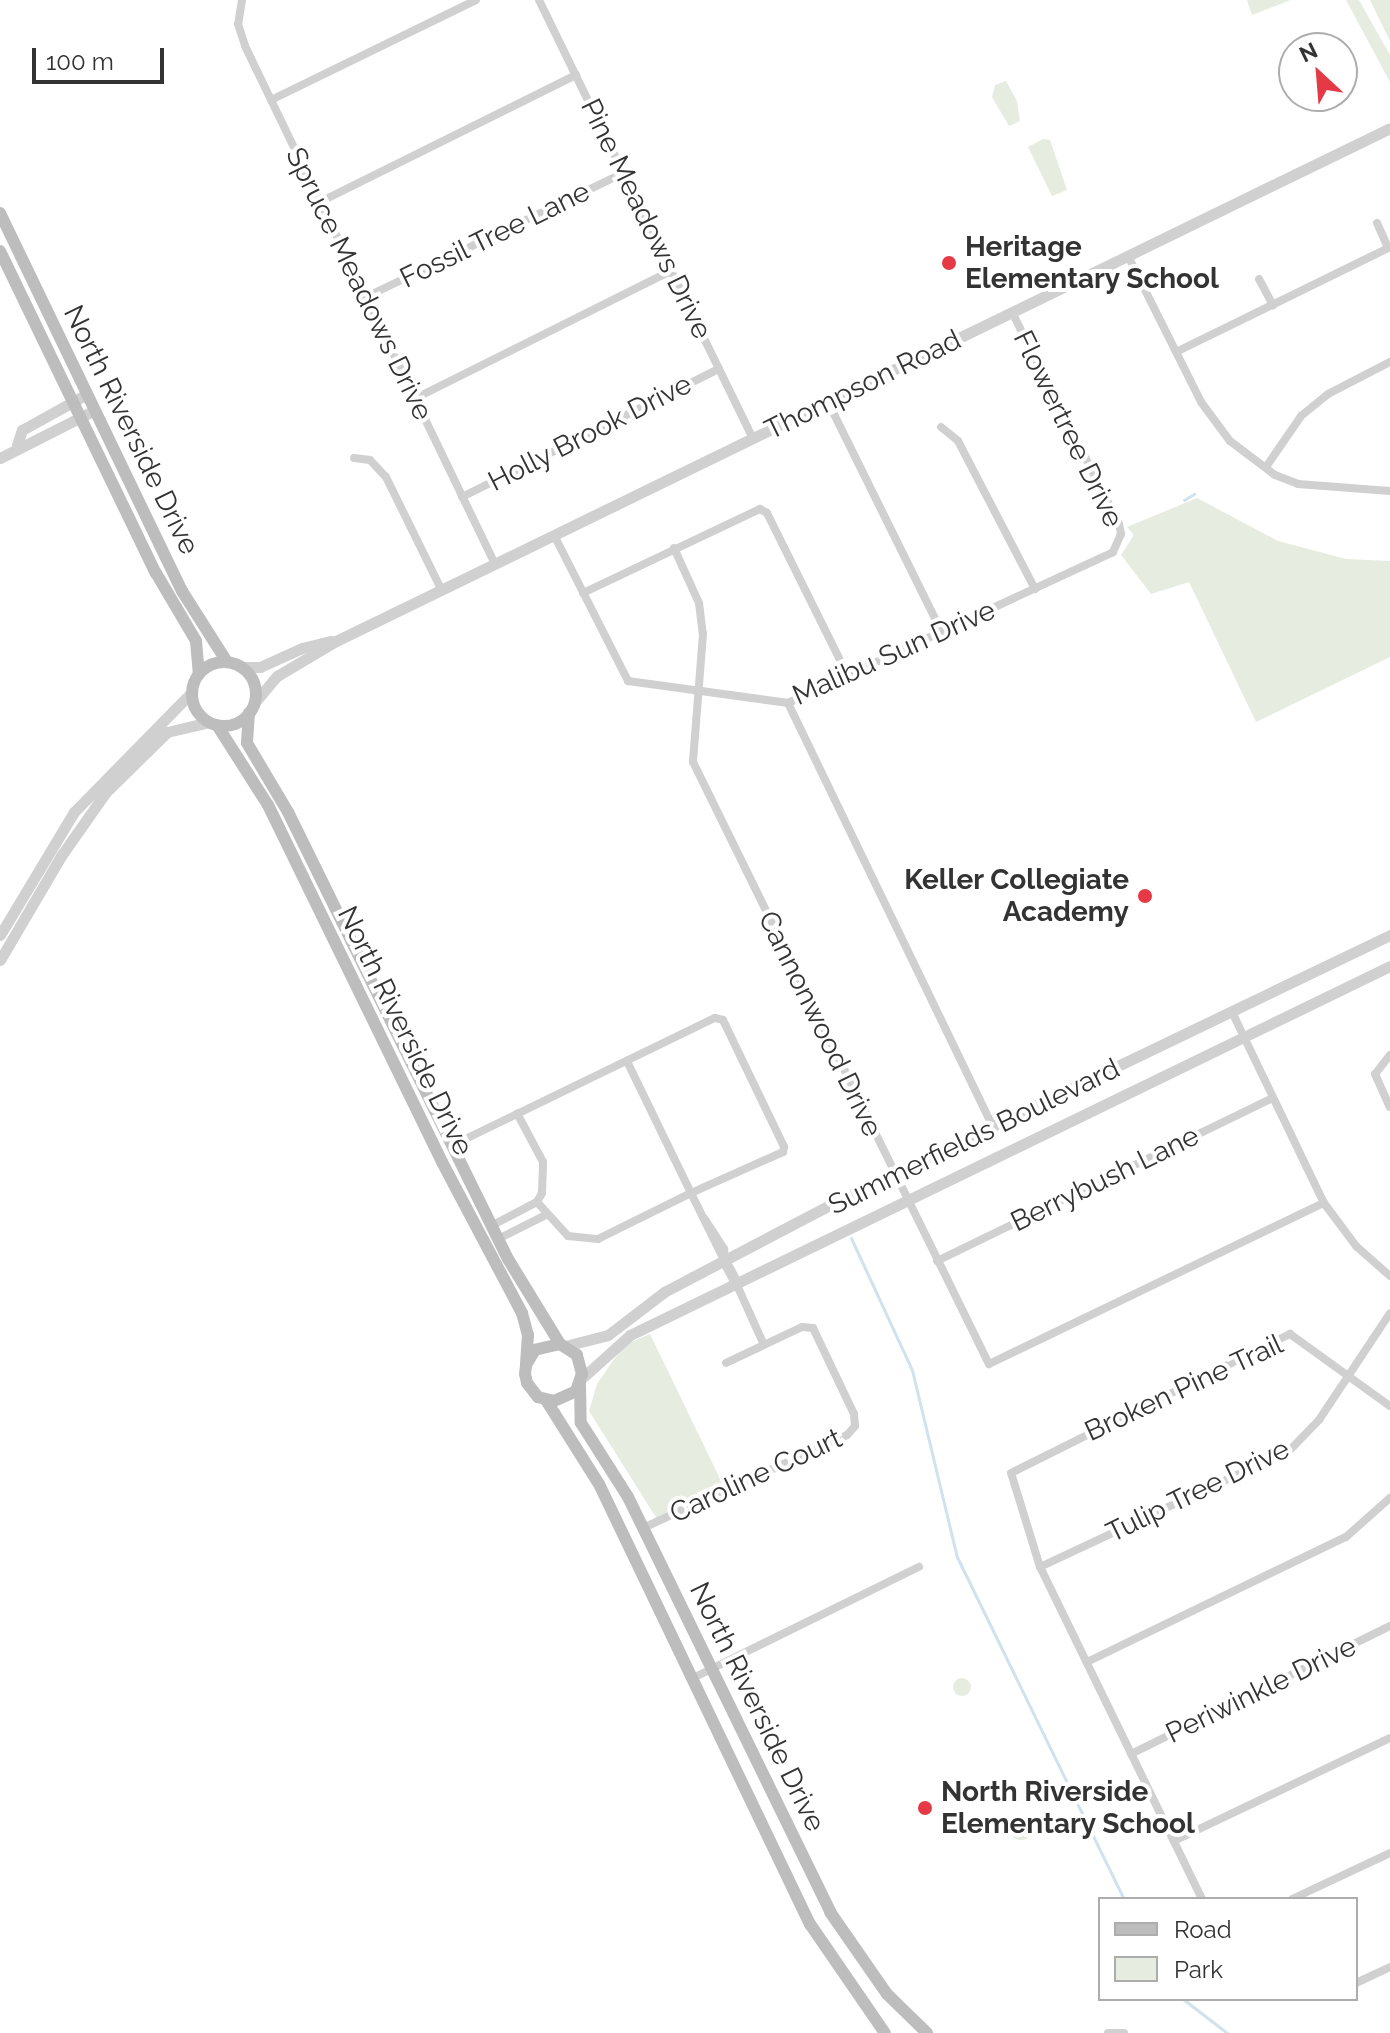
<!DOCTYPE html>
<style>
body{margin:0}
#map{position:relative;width:1390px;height:2033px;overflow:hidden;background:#fff;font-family:Raleway,sans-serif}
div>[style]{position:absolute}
.green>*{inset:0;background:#e6ecdf}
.round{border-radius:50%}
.stream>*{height:3px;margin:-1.5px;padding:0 1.5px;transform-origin:1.5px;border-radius:1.5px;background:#cfe2ee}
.minor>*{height:8px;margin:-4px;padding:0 4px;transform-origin:4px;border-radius:4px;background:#d0d0d0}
.tertiary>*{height:11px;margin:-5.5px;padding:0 5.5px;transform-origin:5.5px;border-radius:5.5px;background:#d0d0d0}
.secondary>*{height:12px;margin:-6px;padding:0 6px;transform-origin:6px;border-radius:6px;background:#bdbdbd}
.secondary>.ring{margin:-6px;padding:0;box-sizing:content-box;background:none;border:12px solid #bdbdbd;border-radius:50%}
.dots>*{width:22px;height:22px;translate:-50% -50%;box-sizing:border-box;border:4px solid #fff;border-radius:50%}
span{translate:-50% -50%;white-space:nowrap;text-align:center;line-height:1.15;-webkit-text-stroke:8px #fff;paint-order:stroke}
.street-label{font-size:28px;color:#333}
.poi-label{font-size:28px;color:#333;font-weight:700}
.left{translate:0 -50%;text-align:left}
.right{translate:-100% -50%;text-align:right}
.legend{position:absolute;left:1098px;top:1897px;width:260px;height:104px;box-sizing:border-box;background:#fff;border:2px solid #adadad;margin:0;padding:10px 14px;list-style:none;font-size:24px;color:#333}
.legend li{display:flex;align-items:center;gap:16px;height:40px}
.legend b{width:40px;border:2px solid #adadad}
.north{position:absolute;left:1278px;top:32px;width:80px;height:80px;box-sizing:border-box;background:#fff;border:2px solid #adadad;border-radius:50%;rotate:334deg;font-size:22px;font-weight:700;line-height:32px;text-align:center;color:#333}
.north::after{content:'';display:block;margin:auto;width:28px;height:36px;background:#e63946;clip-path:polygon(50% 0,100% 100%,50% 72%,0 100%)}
.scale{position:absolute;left:32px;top:48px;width:132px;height:36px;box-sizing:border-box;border:4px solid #333;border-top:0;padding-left:10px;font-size:24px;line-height:28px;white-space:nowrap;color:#333;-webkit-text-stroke:6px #fff;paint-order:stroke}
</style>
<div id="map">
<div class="green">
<i style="clip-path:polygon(1247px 0,1291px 0,1252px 15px)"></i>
<i style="clip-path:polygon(1346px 0,1359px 0,1390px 55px,1390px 82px)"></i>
<i style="clip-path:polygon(1370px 0,1390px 0,1390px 41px)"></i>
<i style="clip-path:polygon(1006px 81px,1017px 101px,1020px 121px,1009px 126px,992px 97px,995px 85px)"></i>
<i style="clip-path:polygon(1043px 139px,1050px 140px,1067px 190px,1052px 196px,1028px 147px)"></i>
<i style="clip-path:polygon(1197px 498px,1278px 541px,1346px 559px,1390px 561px,1390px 657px,1256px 722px,1189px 582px,1151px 594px,1121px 555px,1134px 535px,1127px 527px)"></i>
<i style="clip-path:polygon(650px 1334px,724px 1487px,657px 1519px,589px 1411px,597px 1384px,614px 1359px,629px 1343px)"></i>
<i class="round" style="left:953px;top:1678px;width:18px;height:18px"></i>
<i class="round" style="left:1009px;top:1816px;width:24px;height:24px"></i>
</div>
<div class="stream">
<i style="left:1184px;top:500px;width:12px;rotate:-31deg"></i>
<i style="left:851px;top:1238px;width:145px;rotate:65.2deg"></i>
<i style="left:912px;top:1370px;width:192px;rotate:76.5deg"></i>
<i style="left:957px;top:1557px;width:381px;rotate:64deg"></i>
<i style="left:1183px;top:1999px;width:56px;rotate:37.7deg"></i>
</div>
<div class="minor">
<i style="left:242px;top:0;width:24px;rotate:99deg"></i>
<i style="left:238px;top:24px;width:23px;rotate:72deg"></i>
<i style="left:245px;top:46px;width:575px;rotate:64.24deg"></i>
<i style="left:539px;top:0;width:488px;rotate:64deg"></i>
<i style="left:271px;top:100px;width:228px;rotate:-26deg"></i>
<i style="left:320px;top:202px;width:286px;rotate:-26.4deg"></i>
<i style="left:1377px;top:223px;width:27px;rotate:66deg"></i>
<i style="left:1128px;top:256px;width:163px;rotate:63.4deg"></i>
<i style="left:1201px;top:402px;width:49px;rotate:53.4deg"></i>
<i style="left:1230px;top:441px;width:56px;rotate:37.1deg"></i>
<i style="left:1275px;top:475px;width:25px;rotate:21deg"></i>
<i style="left:1298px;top:484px;width:92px;rotate:4.4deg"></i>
<i style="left:1259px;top:279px;width:30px;rotate:62deg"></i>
<i style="left:366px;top:297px;width:286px;rotate:-25.7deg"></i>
<i style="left:1176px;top:352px;width:238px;rotate:-26.1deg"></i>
<i style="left:414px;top:399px;width:287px;rotate:-26.5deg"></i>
<i style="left:828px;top:402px;width:258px;rotate:63.7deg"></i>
<i style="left:941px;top:427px;width:22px;rotate:39deg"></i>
<i style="left:958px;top:441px;width:167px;rotate:62.5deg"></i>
<i style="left:354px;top:458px;width:16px;rotate:7deg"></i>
<i style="left:370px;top:460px;width:23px;rotate:47deg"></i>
<i style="left:386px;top:477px;width:125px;rotate:63.8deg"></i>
<i style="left:1266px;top:467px;width:62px;rotate:-55.5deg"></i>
<i style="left:1301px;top:416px;width:35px;rotate:-39deg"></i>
<i style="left:1328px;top:394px;width:70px;rotate:-27.3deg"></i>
<i style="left:462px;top:497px;width:287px;rotate:-26.5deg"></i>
<i style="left:554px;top:535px;width:164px;rotate:63.1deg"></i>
<i style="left:628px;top:681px;width:162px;rotate:7.8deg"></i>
<i style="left:788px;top:703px;width:358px;rotate:-24.9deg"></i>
<i style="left:1113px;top:552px;width:20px;rotate:-66deg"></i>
<i style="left:1121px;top:534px;width:10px;rotate:-101deg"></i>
<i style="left:1119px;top:524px;width:237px;rotate:-116.8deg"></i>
<i style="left:674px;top:548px;width:60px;rotate:65.6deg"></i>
<i style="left:699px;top:603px;width:31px;rotate:83deg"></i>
<i style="left:703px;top:634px;width:128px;rotate:94.5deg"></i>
<i style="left:693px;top:762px;width:671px;rotate:63.82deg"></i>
<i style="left:989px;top:1364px;width:372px;rotate:-25.7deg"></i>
<i style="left:583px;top:593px;width:196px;rotate:-25.4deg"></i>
<i style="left:760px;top:509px;width:8px;rotate:30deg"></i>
<i style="left:767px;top:513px;width:184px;rotate:63.6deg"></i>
<i style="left:788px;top:703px;width:472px;rotate:64.2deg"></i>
<i style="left:1232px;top:1012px;width:212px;rotate:64.3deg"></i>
<i style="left:1324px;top:1203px;width:54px;rotate:53.3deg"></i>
<i style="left:1356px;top:1246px;width:45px;rotate:41.4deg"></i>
<i style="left:1390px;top:1055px;width:24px;rotate:128deg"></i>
<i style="left:1375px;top:1074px;width:36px;rotate:66deg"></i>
<i style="left:451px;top:1146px;width:293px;rotate:-25.9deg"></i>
<i style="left:715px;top:1018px;width:8px;rotate:14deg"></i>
<i style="left:723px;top:1020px;width:141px;rotate:64.3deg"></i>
<i style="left:784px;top:1147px;width:5px;rotate:101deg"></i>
<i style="left:783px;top:1152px;width:101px;rotate:156deg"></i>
<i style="left:691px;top:1193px;width:77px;rotate:63.8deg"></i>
<i style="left:537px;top:1202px;width:46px;rotate:47.6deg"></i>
<i style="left:568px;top:1236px;width:30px;rotate:6deg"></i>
<i style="left:598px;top:1239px;width:104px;rotate:-26.3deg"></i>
<i style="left:691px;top:1193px;width:147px;rotate:-115.9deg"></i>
<i style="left:704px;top:1218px;width:37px;rotate:57deg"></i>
<i style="left:724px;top:1249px;width:13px;rotate:86deg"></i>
<i style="left:491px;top:1226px;width:52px;rotate:-27.6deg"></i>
<i style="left:537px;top:1202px;width:10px;rotate:-61deg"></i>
<i style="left:542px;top:1193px;width:31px;rotate:-88deg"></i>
<i style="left:543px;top:1162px;width:55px;rotate:-118deg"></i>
<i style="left:498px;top:1239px;width:51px;rotate:-26.6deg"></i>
<i style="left:937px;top:1261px;width:373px;rotate:-25.9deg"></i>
<i style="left:736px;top:1283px;width:68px;rotate:65.7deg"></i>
<i style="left:643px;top:1528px;width:224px;rotate:-24.5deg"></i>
<i style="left:847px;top:1435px;width:12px;rotate:-48deg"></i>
<i style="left:855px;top:1426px;width:12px;rotate:-95deg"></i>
<i style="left:854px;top:1414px;width:95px;rotate:-115.5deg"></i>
<i style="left:813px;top:1328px;width:11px;rotate:-175deg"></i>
<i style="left:802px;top:1327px;width:84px;rotate:154.7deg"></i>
<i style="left:1040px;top:1567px;width:276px;rotate:-25.1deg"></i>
<i style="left:1290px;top:1450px;width:42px;rotate:-46deg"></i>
<i style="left:1319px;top:1420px;width:128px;rotate:-56.4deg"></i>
<i style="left:1087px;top:1662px;width:288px;rotate:-25.8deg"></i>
<i style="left:1346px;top:1537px;width:59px;rotate:-41.6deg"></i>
<i style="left:693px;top:1678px;width:252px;rotate:-26.2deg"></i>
<i style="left:1131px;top:1754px;width:289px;rotate:-26.3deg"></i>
<i style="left:1174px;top:1841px;width:239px;rotate:-25.5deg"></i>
<i style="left:1202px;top:1899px;width:369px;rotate:-116deg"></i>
<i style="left:1040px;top:1567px;width:98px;rotate:-107.1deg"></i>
<i style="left:1011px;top:1473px;width:312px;rotate:-26.5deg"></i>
<i style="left:1290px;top:1334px;width:123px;rotate:35.8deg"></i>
<i style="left:1292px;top:1899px;width:108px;rotate:-25.1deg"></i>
<i style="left:1356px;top:1983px;width:38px;rotate:-25deg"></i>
<i style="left:1108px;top:2033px;width:16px"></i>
</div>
<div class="tertiary">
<i style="left:17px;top:445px;width:16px;rotate:-72deg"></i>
<i style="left:22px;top:430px;width:74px;rotate:-29deg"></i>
<i style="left:0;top:458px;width:106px;rotate:-26.8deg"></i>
<i style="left:241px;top:667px;width:19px"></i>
<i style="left:260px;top:667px;width:46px;rotate:-24.3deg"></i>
<i style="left:302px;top:648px;width:30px;rotate:-14deg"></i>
<i style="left:255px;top:702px;width:34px;rotate:-50deg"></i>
<i style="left:277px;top:676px;width:69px;rotate:-30.7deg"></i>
<i style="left:336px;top:641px;width:1172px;rotate:-25.95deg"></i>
<i style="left:0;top:935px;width:144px;rotate:-59deg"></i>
<i style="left:74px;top:812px;width:168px;rotate:-45.5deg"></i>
<i style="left:0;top:960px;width:121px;rotate:-59.6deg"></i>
<i style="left:61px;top:856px;width:78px;rotate:-54.9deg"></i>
<i style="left:106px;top:792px;width:86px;rotate:-44.5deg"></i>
<i style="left:167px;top:732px;width:43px;rotate:-13.4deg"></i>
<i style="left:725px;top:1262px;width:24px;rotate:62deg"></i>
<i style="left:565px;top:1346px;width:44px;rotate:-14.3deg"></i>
<i style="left:608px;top:1335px;width:71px;rotate:-37.5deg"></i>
<i style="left:664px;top:1292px;width:200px;rotate:-27.7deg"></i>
<i style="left:841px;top:1199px;width:609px;rotate:-25.68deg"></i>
<i style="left:581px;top:1379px;width:66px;rotate:-41.9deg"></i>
<i style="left:630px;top:1335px;width:845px;rotate:-25.9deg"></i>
</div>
<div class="secondary">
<i style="left:0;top:213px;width:420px;rotate:64.3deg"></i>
<i style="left:182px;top:591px;width:84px;rotate:57.6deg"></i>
<i style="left:0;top:251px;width:358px;rotate:64.2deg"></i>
<i style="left:156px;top:573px;width:79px;rotate:59.5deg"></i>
<i style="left:196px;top:641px;width:33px;rotate:85deg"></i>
<i class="ring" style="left:192px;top:662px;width:52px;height:52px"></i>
<i style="left:249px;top:713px;width:30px;rotate:94deg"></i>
<i style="left:247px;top:743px;width:80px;rotate:59.3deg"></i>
<i style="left:288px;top:812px;width:498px;rotate:63.8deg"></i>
<i style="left:508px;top:1259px;width:100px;rotate:58.5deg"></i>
<i style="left:217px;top:725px;width:95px;rotate:57.5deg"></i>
<i style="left:268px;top:805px;width:397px;rotate:64deg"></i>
<i style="left:442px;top:1162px;width:171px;rotate:62.1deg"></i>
<i style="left:522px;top:1313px;width:23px;rotate:75deg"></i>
<i style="left:528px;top:1335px;width:30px;rotate:94deg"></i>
<i style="left:526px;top:1365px;width:9px;rotate:96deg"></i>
<i style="left:525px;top:1374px;width:9px;rotate:77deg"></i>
<i style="left:527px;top:1383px;width:18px;rotate:52deg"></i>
<i style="left:538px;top:1397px;width:16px;rotate:14deg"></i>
<i style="left:554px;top:1401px;width:24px;rotate:-24deg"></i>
<i style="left:576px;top:1391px;width:18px;rotate:-71deg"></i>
<i style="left:582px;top:1374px;width:20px;rotate:-105deg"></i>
<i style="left:577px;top:1355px;width:20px;rotate:-147deg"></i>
<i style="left:560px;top:1344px;width:26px;rotate:167deg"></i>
<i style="left:535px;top:1350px;width:17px;rotate:121deg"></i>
<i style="left:580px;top:1384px;width:39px;rotate:89deg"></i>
<i style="left:581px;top:1423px;width:88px;rotate:57.6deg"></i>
<i style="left:628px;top:1497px;width:462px;rotate:64deg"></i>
<i style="left:830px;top:1912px;width:100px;rotate:55.2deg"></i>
<i style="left:887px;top:1994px;width:56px;rotate:44.3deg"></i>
<i style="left:546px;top:1400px;width:99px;rotate:57.8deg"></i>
<i style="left:599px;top:1484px;width:488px;rotate:64.4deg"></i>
<i style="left:810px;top:1924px;width:132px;rotate:55.5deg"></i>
</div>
<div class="dots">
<i style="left:949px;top:263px;background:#e63946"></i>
<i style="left:1145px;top:896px;background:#e63946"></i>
<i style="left:925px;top:1808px;background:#e63946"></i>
</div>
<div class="street-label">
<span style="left:646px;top:219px;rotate:64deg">Pine Meadows Drive</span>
<span style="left:495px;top:235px;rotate:-26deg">Fossil Tree Lane</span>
<span style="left:359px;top:284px;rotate:64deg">Spruce Meadows Drive</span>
<span style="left:863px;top:385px;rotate:-26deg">Thompson Road</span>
<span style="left:1068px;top:429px;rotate:64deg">Flowertree Drive</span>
<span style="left:131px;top:430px;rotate:64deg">North Riverside Drive</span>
<span style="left:590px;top:433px;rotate:-27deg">Holly Brook Drive</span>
<span style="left:894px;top:653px;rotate:-24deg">Malibu Sun Drive</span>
<span style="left:820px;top:1024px;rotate:64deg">Cannonwood Drive</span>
<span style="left:405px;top:1031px;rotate:64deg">North Riverside Drive</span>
<span style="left:974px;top:1137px;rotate:-26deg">Summerfields Boulevard</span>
<span style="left:1105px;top:1179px;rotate:-26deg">Berrybush Lane</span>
<span style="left:1184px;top:1388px;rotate:-25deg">Broken Pine Trail</span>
<span style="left:756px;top:1476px;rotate:-25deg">Caroline Court</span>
<span style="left:1198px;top:1491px;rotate:-26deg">Tulip Tree Drive</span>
<span style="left:1261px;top:1690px;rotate:-26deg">Periwinkle Drive</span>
<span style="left:757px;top:1707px;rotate:64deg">North Riverside Drive</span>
</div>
<div class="poi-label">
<span class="left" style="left:965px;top:263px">Heritage<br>Elementary School</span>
<span class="right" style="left:1129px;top:896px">Keller Collegiate<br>Academy</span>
<span class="left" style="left:941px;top:1808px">North Riverside<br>Elementary School</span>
</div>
<ul class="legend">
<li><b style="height:10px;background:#bdbdbd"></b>Road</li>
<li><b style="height:22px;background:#e6ecdf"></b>Park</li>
</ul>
<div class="north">N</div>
<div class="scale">100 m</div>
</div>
